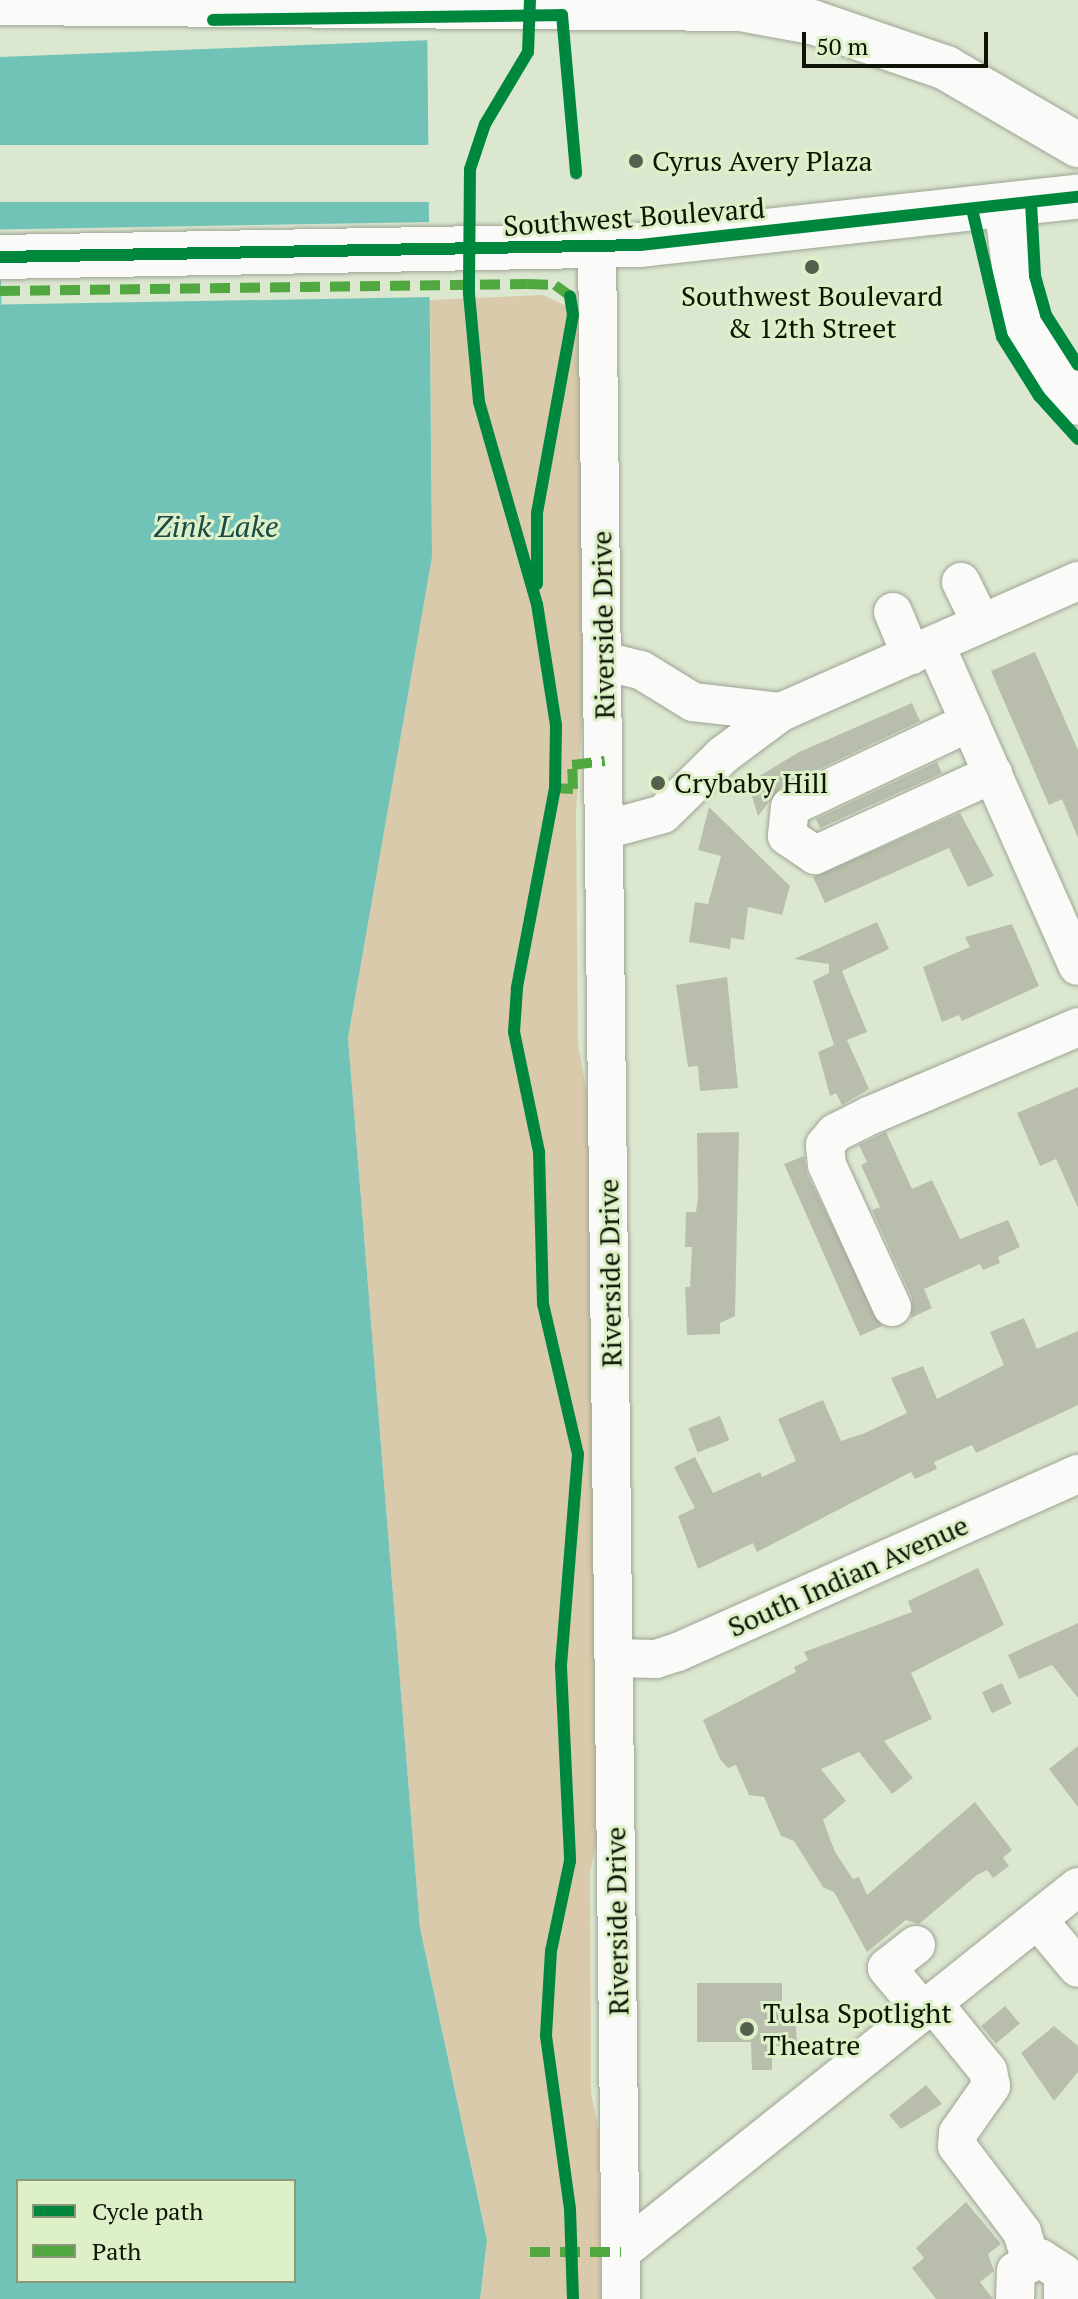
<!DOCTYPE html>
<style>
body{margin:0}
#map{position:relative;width:1078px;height:2299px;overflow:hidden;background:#dce7d0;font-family:"PT Serif",serif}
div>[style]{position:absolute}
.green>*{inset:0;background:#d9caab}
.water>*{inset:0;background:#70c3b6}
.pier>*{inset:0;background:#dce7d0;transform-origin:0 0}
.building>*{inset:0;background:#b9beac;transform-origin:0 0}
.roads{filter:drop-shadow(0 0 2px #9da594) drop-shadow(0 0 2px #9da594)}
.minor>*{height:38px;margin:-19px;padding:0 19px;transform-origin:19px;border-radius:19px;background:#fafbf8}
.major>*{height:44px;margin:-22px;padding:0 22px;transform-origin:22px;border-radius:22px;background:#fafbf8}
.highway>*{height:44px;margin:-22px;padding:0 22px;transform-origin:22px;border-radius:22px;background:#fafbf8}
.quiet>*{height:10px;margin-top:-5px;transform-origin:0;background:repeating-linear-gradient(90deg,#51a840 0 20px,transparent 0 30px)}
.cycleway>*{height:12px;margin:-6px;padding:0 6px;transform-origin:6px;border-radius:6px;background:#00873e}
.dots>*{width:22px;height:22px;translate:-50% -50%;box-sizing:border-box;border:4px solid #ddf0c7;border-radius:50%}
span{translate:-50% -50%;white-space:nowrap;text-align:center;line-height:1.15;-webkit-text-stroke:6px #ddf0c7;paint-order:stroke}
.poi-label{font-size:28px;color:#0e1406}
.left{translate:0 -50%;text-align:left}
.street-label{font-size:28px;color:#0e1406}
.water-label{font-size:30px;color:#194b47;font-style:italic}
.legend{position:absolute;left:16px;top:2179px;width:280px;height:104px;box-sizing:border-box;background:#ddf0c7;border:2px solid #8a987a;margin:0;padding:10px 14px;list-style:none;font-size:24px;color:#0e1406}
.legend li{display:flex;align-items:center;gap:16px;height:40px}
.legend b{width:40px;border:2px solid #8a987a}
.scale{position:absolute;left:802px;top:32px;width:186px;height:36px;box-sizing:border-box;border:4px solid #0e1406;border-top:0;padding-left:10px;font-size:24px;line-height:28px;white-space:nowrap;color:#0e1406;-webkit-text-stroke:6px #ddf0c7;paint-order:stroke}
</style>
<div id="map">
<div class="green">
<i style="clip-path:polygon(543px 295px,581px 313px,584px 697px,576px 811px,578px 1045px,589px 1104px,597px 1839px,590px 1872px,591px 2092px,599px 2132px,601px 2299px,480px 2299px,487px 2239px,420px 1928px,348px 1038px,432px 557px,430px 300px)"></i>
</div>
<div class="water">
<i style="clip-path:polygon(evenodd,0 0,427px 0,432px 557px,348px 1038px,420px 1928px,487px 2240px,480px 2299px,0 2299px,0 0,18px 2181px,294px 2181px,294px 2281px,18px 2281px,18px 2181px)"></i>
</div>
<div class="pier">
<i style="clip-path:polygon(0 0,431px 0,432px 40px,0 57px)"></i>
<i style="left:0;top:145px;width:433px;height:57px"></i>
<i style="left:433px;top:222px;width:75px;height:433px;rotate:89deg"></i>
</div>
<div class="building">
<i style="clip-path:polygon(1035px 652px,1078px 750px,1078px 838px,1062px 799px,1049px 805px,991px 671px)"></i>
<i style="clip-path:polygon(912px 703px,920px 721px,781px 787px,758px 816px,748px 783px,799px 752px)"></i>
<i style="clip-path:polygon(937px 762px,942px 773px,820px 828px,816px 819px)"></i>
<i style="clip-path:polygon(709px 807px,790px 886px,782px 915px,748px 907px,744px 940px,731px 938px,730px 949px,689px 942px,695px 902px,708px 904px,721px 856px,698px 850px)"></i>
<i style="clip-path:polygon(960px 813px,994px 876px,968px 887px,949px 848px,825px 903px,813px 877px)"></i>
<i style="clip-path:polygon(877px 922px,889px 949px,842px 971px,867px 1032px,847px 1040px,869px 1089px,842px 1105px,836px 1093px,830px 1096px,818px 1052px,834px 1045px,813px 981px,829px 973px,829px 964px,794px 959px)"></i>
<i style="clip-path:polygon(1012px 924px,1039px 986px,962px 1021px,959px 1015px,942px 1022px,923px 967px,970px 947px,965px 937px)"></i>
<i style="clip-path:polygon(727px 977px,738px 1088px,700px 1091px,698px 1066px,688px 1067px,676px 985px)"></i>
<i style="clip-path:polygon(1078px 1087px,1078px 1208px,1056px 1159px,1040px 1166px,1017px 1113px)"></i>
<i style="clip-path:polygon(739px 1132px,735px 1316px,720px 1323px,720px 1334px,687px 1335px,685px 1287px,690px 1287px,692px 1247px,685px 1247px,686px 1212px,696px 1212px,698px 1197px,697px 1133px)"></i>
<i style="clip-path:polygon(886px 1132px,912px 1189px,932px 1180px,960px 1239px,1008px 1220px,1020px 1247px,998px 1257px,1000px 1263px,983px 1270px,980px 1264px,924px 1289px,932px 1308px,911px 1318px,912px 1298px,872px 1210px,880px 1207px,861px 1165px,867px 1162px,859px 1145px)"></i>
<i style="clip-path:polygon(804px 1156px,807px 1174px,882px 1326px,860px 1336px,784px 1164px)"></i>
<i style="clip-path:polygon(1024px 1318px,1037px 1349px,1078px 1331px,1078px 1405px,976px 1453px,972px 1445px,934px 1462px,937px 1469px,915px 1479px,911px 1472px,757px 1552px,753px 1543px,698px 1569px,678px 1516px,695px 1508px,674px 1467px,695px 1457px,713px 1493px,760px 1472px,762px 1477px,796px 1461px,778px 1419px,823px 1400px,841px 1441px,865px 1433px,907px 1413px,891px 1378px,923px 1366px,937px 1399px,1004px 1365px,990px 1332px)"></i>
<i style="left:720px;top:1416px;width:26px;height:34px;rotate:69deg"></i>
<i style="clip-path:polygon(978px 1568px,1004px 1625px,911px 1673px,932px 1719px,884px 1741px,913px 1778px,892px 1794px,859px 1752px,821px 1769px,846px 1801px,823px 1820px,835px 1852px,853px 1879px,859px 1877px,867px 1895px,975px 1802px,1012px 1850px,1003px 1858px,1009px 1866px,993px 1878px,987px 1870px,977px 1875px,919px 1924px,906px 1920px,867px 1952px,834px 1892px,823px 1887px,794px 1841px,781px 1836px,764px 1797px,749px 1795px,736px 1765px,728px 1768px,720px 1759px,703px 1720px,796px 1672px,794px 1667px,808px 1660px,804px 1652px,912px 1612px,908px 1601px)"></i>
<i style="clip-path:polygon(1078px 1623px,1078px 1698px,1052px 1665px,1019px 1679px,1008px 1655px)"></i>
<i style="left:1002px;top:1683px;width:23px;height:22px;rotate:65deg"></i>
<i style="clip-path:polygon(1078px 1746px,1078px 1807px,1049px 1769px)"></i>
<i style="clip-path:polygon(697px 1983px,782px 1983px,782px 2026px,796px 2026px,797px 2046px,772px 2046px,772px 2070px,752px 2070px,751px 2042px,697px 2042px)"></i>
<i style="left:1005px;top:2006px;width:23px;height:31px;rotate:50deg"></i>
<i style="clip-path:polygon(1054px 2026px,1078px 2046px,1078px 2072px,1054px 2101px,1021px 2053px)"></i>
<i style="clip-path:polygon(926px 2085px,942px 2104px,901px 2129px,889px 2115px)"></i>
<i style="clip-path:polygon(966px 2202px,1001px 2244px,988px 2254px,994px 2271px,980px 2282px,993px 2299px,936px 2299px,912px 2268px,924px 2258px,916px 2248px)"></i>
</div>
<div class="roads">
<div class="minor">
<i style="left:597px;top:247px;width:2052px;rotate:89.33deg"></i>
<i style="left:961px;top:582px;width:46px;rotate:64deg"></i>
<i style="left:893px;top:612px;width:47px;rotate:67.3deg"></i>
<i style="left:935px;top:644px;width:352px;rotate:66.1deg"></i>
<i style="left:604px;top:661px;width:38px;rotate:14deg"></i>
<i style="left:641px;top:670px;width:61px;rotate:31.6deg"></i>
<i style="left:693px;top:702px;width:89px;rotate:6.5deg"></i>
<i style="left:970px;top:722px;width:199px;rotate:154.7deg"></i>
<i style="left:790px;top:807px;width:29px;rotate:96deg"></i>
<i style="left:787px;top:836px;width:34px;rotate:34deg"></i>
<i style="left:815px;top:855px;width:196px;rotate:-24.5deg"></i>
<i style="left:605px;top:830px;width:60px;rotate:-15.4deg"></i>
<i style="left:663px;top:814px;width:84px;rotate:-44.5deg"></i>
<i style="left:723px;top:755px;width:72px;rotate:-36.6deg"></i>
<i style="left:781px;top:712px;width:325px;rotate:-23.8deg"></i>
<i style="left:892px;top:1307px;width:156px;rotate:-114.6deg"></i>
<i style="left:827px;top:1165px;width:20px;rotate:-96deg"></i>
<i style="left:825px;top:1145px;width:16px;rotate:-50deg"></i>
<i style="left:835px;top:1133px;width:40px;rotate:-26.6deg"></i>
<i style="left:871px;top:1115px;width:225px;rotate:-23deg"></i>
<i style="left:614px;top:1658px;width:42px;rotate:1.4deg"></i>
<i style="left:656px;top:1659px;width:23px;rotate:-18deg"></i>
<i style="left:678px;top:1652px;width:438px;rotate:-24deg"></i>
<i style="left:1038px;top:1920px;width:62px;rotate:50.2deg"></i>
<i style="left:916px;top:1945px;width:37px;rotate:142deg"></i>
<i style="left:887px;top:1968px;width:56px;rotate:50.1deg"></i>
<i style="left:933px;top:2003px;width:87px;rotate:51deg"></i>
<i style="left:988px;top:2071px;width:15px;rotate:79deg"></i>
<i style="left:991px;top:2086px;width:57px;rotate:125.1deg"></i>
<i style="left:958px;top:2133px;width:13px;rotate:94deg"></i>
<i style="left:957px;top:2146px;width:108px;rotate:52.9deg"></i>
<i style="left:1022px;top:2232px;width:28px;rotate:73deg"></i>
<i style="left:621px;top:2252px;width:585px;rotate:-38.61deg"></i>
<i style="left:1015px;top:2299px;width:28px;rotate:-88deg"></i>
<i style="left:1016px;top:2271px;width:27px;rotate:-28deg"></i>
<i style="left:1040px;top:2258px;width:27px;rotate:33deg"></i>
<i style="left:1063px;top:2273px;width:26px;rotate:90deg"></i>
</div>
<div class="major">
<i style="left:1006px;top:205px;width:115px;rotate:82.5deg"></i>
<i style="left:1021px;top:319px;width:47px;rotate:61.8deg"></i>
<i style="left:1043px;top:360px;width:55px;rotate:50.9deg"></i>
<i style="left:0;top:257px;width:640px;rotate:-1.07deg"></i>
<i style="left:640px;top:245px;width:441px;rotate:-6.3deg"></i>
</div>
<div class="highway">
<i style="left:0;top:3px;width:741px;rotate:0.46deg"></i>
<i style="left:741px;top:9px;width:72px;rotate:10.4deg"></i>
<i style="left:812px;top:22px;width:142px;rotate:18.9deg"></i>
<i style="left:946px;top:68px;width:153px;rotate:30.3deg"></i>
</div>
</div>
<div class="quiet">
<i style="left:0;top:291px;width:528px;rotate:-0.76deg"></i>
<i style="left:528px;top:284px;width:27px;rotate:2deg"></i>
<i style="left:555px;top:285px;width:19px;rotate:36deg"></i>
<i style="left:555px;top:788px;width:18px;rotate:3deg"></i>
<i style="left:573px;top:789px;width:24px;rotate:-92deg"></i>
<i style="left:572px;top:765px;width:33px;rotate:-7deg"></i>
<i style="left:530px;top:2252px;width:91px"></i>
</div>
<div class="cycleway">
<i style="left:530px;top:0;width:52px;rotate:92.2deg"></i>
<i style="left:528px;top:52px;width:84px;rotate:120.8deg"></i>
<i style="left:485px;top:124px;width:47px;rotate:108.4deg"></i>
<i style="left:470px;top:169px;width:125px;rotate:90.5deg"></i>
<i style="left:469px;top:294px;width:108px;rotate:84.7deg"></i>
<i style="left:479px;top:402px;width:210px;rotate:74deg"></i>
<i style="left:537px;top:604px;width:122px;rotate:81.1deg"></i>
<i style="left:556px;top:725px;width:63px;rotate:90.9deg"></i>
<i style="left:555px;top:788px;width:204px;rotate:100.8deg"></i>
<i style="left:517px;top:988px;width:44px;rotate:93.9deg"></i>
<i style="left:514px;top:1032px;width:123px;rotate:78.2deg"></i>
<i style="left:539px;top:1152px;width:152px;rotate:88.5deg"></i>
<i style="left:543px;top:1304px;width:154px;rotate:76.9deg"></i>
<i style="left:578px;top:1454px;width:214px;rotate:94.6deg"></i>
<i style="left:561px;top:1667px;width:194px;rotate:87.3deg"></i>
<i style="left:570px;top:1861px;width:92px;rotate:101.9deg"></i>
<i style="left:551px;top:1951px;width:85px;rotate:93.4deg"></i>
<i style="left:546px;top:2036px;width:175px;rotate:82.1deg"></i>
<i style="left:570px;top:2209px;width:90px;rotate:88.1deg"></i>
<i style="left:213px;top:20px;width:349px;rotate:-0.8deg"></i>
<i style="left:562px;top:15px;width:159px;rotate:84.9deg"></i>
<i style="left:1031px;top:202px;width:74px;rotate:86.9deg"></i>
<i style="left:1035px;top:276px;width:41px;rotate:74.2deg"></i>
<i style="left:1046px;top:315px;width:59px;rotate:57.4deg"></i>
<i style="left:972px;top:209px;width:131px;rotate:76.8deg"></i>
<i style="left:1002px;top:337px;width:70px;rotate:57.9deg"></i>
<i style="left:1039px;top:396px;width:58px;rotate:47.8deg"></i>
<i style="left:0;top:257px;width:640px;rotate:-1.07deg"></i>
<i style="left:640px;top:245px;width:441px;rotate:-6.3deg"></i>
<i style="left:537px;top:584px;width:71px;rotate:-90deg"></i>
<i style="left:537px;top:513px;width:201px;rotate:-79.7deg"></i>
<i style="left:573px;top:315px;width:19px;rotate:-99deg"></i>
</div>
<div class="dots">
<i style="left:636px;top:161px;background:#565e4d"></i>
<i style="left:812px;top:267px;background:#565e4d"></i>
<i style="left:658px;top:783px;background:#565e4d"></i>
<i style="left:747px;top:2029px;background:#565e4d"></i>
</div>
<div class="poi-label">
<span class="left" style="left:652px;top:161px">Cyrus Avery Plaza</span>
<span style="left:812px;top:312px">Southwest Boulevard<br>&amp; 12th Street</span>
<span class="left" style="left:674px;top:783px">Crybaby Hill</span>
<span class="left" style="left:763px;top:2029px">Tulsa Spotlight<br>Theatre</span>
</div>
<div class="street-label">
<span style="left:634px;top:217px;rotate:-4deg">Southwest Boulevard</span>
<span style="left:603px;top:625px;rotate:-91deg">Riverside Drive</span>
<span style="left:610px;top:1273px;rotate:-91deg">Riverside Drive</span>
<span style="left:848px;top:1576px;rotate:-24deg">South Indian Avenue</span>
<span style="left:617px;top:1921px;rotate:-91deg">Riverside Drive</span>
</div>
<div class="water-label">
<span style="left:216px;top:526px">Zink Lake</span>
</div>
<ul class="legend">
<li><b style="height:10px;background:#00873e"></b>Cycle path</li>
<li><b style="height:10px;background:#51a840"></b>Path</li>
</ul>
<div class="scale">50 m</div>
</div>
